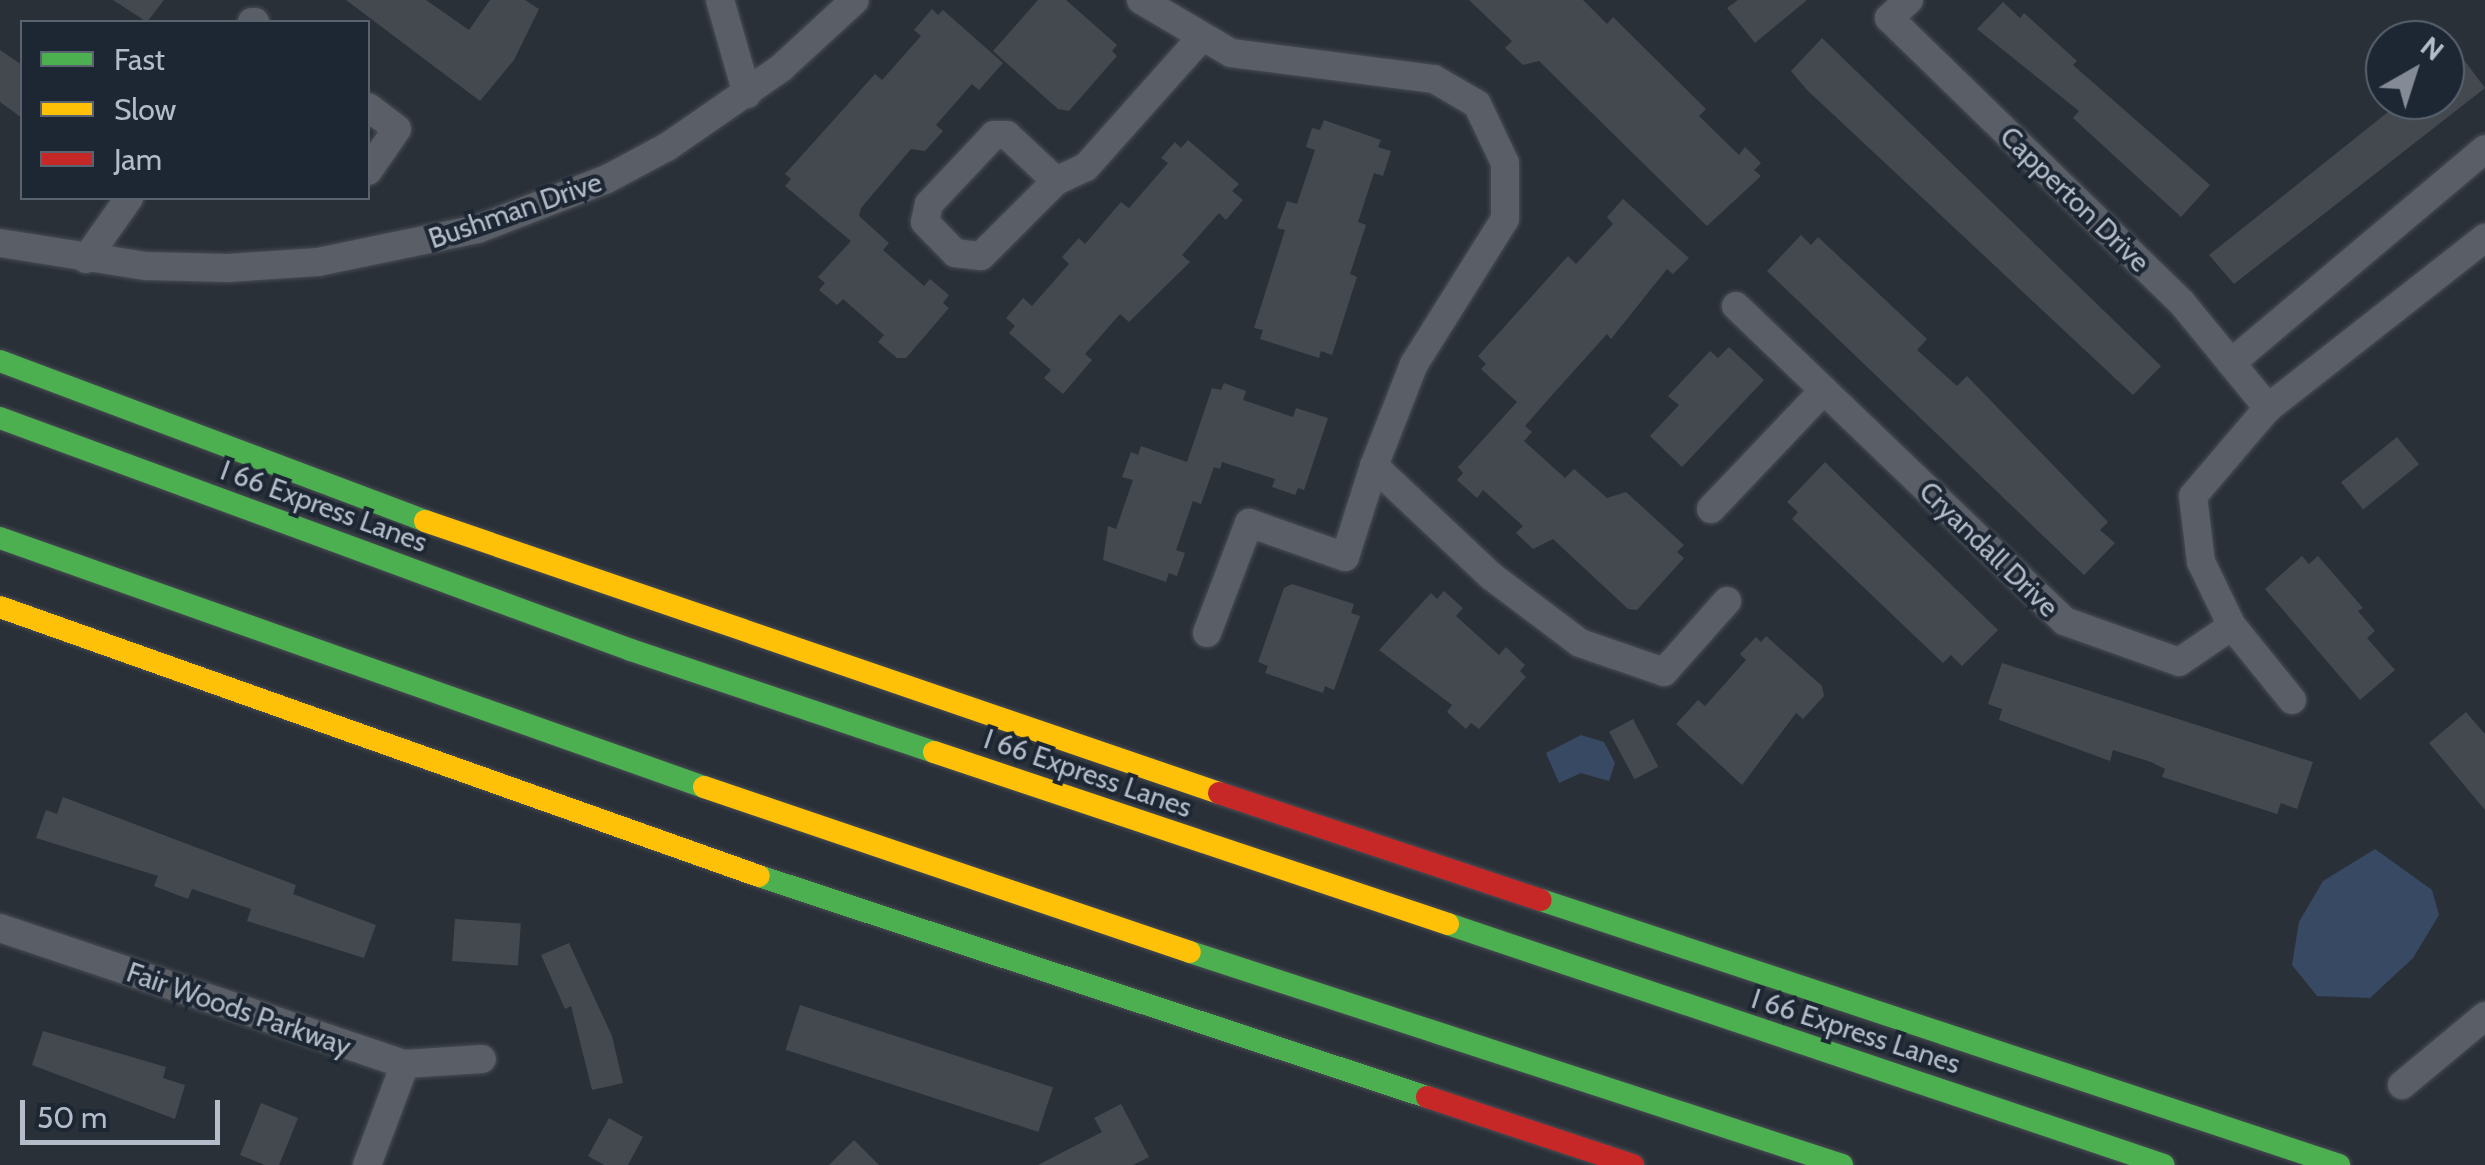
<!DOCTYPE html>
<style>
body{margin:0}
#map{position:relative;width:2485px;height:1165px;overflow:hidden;background:#2a3038;font-family:Cabin,sans-serif}
div>[style]{position:absolute}
.water>*{inset:0;background:#384963}
.building>*{inset:0;background:#444950;transform-origin:0 0}
.roads{filter:drop-shadow(0 0 2px #484c53) drop-shadow(0 0 2px #484c53)}
.street>*{height:28px;margin:-14px;padding:0 14px;transform-origin:14px;border-radius:14px;background:#5a5e66}
.fast>*{height:22px;margin:-11px;padding:0 11px;transform-origin:11px;border-radius:11px;background:#4caf50}
.slow>*{height:22px;margin:-11px;padding:0 11px;transform-origin:11px;border-radius:11px;background:#ffc107}
.jam>*{height:22px;margin:-11px;padding:0 11px;transform-origin:11px;border-radius:11px;background:#c62828}
span{translate:-50% -50%;white-space:nowrap;text-align:center;line-height:1.15;-webkit-text-stroke:8px #1d2633;paint-order:stroke}
.street-label{font-size:28px;color:#b4bcc9}
.legend{position:absolute;left:20px;top:20px;width:350px;height:180px;box-sizing:border-box;background:#1d2633;border:2px solid #59626f;margin:0;padding:12px 18px;list-style:none;font-size:30px;color:#b4bcc9}
.legend li{display:flex;align-items:center;gap:20px;height:50px}
.legend b{width:50px;border:2px solid #59626f}
.north{position:absolute;left:2365px;top:20px;width:100px;height:100px;box-sizing:border-box;background:#1d2633;border:2px solid #59626f;border-radius:50%;rotate:39deg;font-size:28px;font-weight:700;line-height:40px;text-align:center;color:#b4bcc9}
.north::after{content:'';display:block;margin:auto;width:35px;height:45px;background:#848b96;clip-path:polygon(50% 0,100% 100%,50% 72%,0 100%)}
.scale{position:absolute;left:20px;top:1100px;width:200px;height:45px;box-sizing:border-box;border:5px solid #b4bcc9;border-top:0;padding-left:12px;font-size:30px;line-height:35px;white-space:nowrap;color:#b4bcc9;-webkit-text-stroke:8px #1d2633;paint-order:stroke}
</style>
<div id="map">
<div class="water">
<i style="clip-path:polygon(1581px 735px,1604px 742px,1615px 763px,1609px 781px,1581px 773px,1559px 783px,1546px 753px)"></i>
<i style="clip-path:polygon(2375px 849px,2432px 890px,2439px 915px,2413px 958px,2370px 998px,2317px 996px,2292px 965px,2299px 922px,2323px 881px)"></i>
</div>
<div class="building">
<i style="clip-path:polygon(113px 0,164px 0,147px 22px)"></i>
<i style="clip-path:polygon(346px 0,426px 0,469px 30px,490px 0,525px 0,539px 9px,514px 60px,480px 101px)"></i>
<i style="clip-path:polygon(1038px 0,1066px 0,1117px 45px,1112px 51px,1117px 56px,1069px 111px,1058px 109px,993px 51px)"></i>
<i style="clip-path:polygon(1469px 0,1583px 0,1607px 24px,1613px 17px,1706px 109px,1699px 116px,1739px 155px,1745px 147px,1761px 163px,1754px 170px,1761px 176px,1707px 226px,1539px 61px,1523px 65px,1505px 48px,1512px 41px)"></i>
<i style="clip-path:polygon(1738px 0,1807px 0,1755px 43px,1727px 8px)"></i>
<i style="clip-path:polygon(2003px 2px,2020px 18px,2024px 13px,2077px 61px,2073px 65px,2210px 185px,2181px 217px,2073px 118px,2079px 111px,1977px 29px)"></i>
<i style="clip-path:polygon(932px 9px,938px 15px,943px 10px,1003px 63px,979px 90px,972px 84px,936px 125px,943px 131px,925px 151px,911px 149px,861px 208px,859px 216px,889px 243px,883px 250px,924px 286px,930px 279px,949px 295px,943px 303px,949px 308px,906px 358px,897px 358px,878px 342px,884px 335px,843px 299px,837px 305px,819px 290px,825px 283px,818px 277px,851px 241px,785px 186px,791px 179px,785px 174px,875px 74px,882px 80px,921px 36px,914px 30px)"></i>
<i style="clip-path:polygon(1822px 38px,2161px 366px,2133px 395px,1807px 90px,1791px 71px)"></i>
<i style="clip-path:polygon(0 50px,22px 65px,22px 118px,0 102px)"></i>
<i style="clip-path:polygon(2461px 56px,2485px 88px,2234px 284px,2209px 255px,2403px 100px,2445px 100px,2445px 69px)"></i>
<i style="clip-path:polygon(1324px 120px,1381px 140px,1378px 147px,1391px 151px,1383px 176px,1374px 173px,1358px 222px,1366px 225px,1350px 274px,1357px 277px,1332px 355px,1321px 351px,1319px 358px,1260px 339px,1263px 330px,1254px 328px,1285px 230px,1277px 228px,1287px 201px,1297px 204px,1315px 150px,1306px 147px,1312px 128px,1320px 130px)"></i>
<i style="clip-path:polygon(1188px 140px,1239px 184px,1232px 191px,1243px 200px,1226px 220px,1219px 213px,1182px 255px,1190px 262px,1129px 322px,1120px 314px,1085px 354px,1092px 360px,1063px 394px,1044px 378px,1051px 370px,1009px 333px,1015px 326px,1006px 318px,1023px 298px,1032px 306px,1069px 264px,1062px 257px,1079px 238px,1085px 244px,1121px 202px,1129px 208px,1168px 163px,1161px 158px,1175px 142px,1181px 148px)"></i>
<i style="clip-path:polygon(1623px 199px,1689px 258px,1673px 274px,1667px 269px,1611px 339px,1607px 334px,1553px 394px,1525px 426px,1532px 432px,1524px 441px,1565px 478px,1574px 469px,1607px 498px,1626px 492px,1684px 545px,1677px 552px,1684px 558px,1637px 610px,1628px 609px,1553px 539px,1533px 549px,1516px 533px,1523px 526px,1483px 490px,1477px 498px,1457px 480px,1463px 473px,1458px 467px,1517px 402px,1481px 369px,1486px 364px,1478px 356px,1568px 256px,1576px 264px,1613px 224px,1607px 217px)"></i>
<i style="clip-path:polygon(1801px 235px,1811px 245px,1818px 237px,1927px 339px,1917px 350px,1957px 386px,1967px 376px,2108px 522px,2100px 530px,2115px 543px,2084px 575px,1767px 271px)"></i>
<i style="clip-path:polygon(1729px 347px,1764px 380px,1682px 467px,1650px 436px,1679px 405px,1668px 396px,1710px 351px,1718px 358px)"></i>
<i style="clip-path:polygon(1224px 383px,1246px 391px,1243px 400px,1293px 417px,1296px 408px,1328px 418px,1304px 490px,1298px 488px,1295px 495px,1272px 487px,1275px 479px,1222px 462px,1220px 469px,1214px 467px,1201px 504px,1193px 501px,1176px 550px,1185px 553px,1177px 576px,1169px 573px,1166px 582px,1103px 560px,1108px 526px,1116px 529px,1133px 480px,1122px 477px,1131px 452px,1138px 455px,1141px 446px,1187px 462px,1212px 388px,1221px 390px)"></i>
<i style="left:2397px;top:437px;width:35px;height:72px;rotate:51deg"></i>
<i style="clip-path:polygon(1825px 462px,1998px 630px,1962px 666px,1951px 655px,1943px 663px,1792px 519px,1798px 512px,1787px 502px)"></i>
<i style="clip-path:polygon(2302px 556px,2309px 564px,2318px 556px,2363px 608px,2358px 611px,2375px 631px,2367px 638px,2395px 670px,2360px 700px,2265px 589px)"></i>
<i style="clip-path:polygon(1292px 584px,1354px 604px,1351px 613px,1360px 616px,1334px 690px,1325px 686px,1323px 693px,1265px 673px,1268px 666px,1258px 662px,1284px 588px)"></i>
<i style="clip-path:polygon(1444px 591px,1463px 608px,1456px 616px,1499px 655px,1506px 647px,1525px 665px,1520px 671px,1526px 677px,1479px 729px,1471px 723px,1466px 729px,1447px 712px,1452px 705px,1379px 650px,1431px 593px,1437px 599px)"></i>
<i style="clip-path:polygon(1766px 636px,1822px 686px,1824px 696px,1803px 719px,1796px 713px,1742px 785px,1676px 724px,1698px 700px,1705px 706px,1746px 660px,1740px 654px,1756px 637px,1761px 642px)"></i>
<i style="clip-path:polygon(2002px 663px,2313px 762px,2297px 809px,2281px 803px,2277px 814px,2162px 777px,2165px 769px,2151px 762px,2113px 750px,2110px 761px,1999px 720px,2002px 709px,1988px 704px)"></i>
<i style="clip-path:polygon(2466px 712px,2485px 734px,2485px 810px,2429px 743px)"></i>
<i style="left:1633px;top:719px;width:54px;height:27px;rotate:62deg"></i>
<i style="clip-path:polygon(63px 797px,296px 885px,293px 894px,376px 925px,364px 958px,247px 921px,251px 909px,192px 889px,188px 899px,154px 886px,158px 876px,36px 838px,46px 810px,57px 814px)"></i>
<i style="left:455px;top:919px;width:66px;height:42px;rotate:4deg"></i>
<i style="clip-path:polygon(569px 943px,612px 1036px,623px 1083px,592px 1090px,571px 1006px,565px 1009px,541px 955px)"></i>
<i style="left:800px;top:1005px;width:266px;height:47px;rotate:18deg"></i>
<i style="clip-path:polygon(43px 1031px,166px 1067px,163px 1078px,185px 1085px,175px 1119px,32px 1065px)"></i>
<i style="left:261px;top:1103px;width:40px;height:56px;rotate:22deg"></i>
<i style="clip-path:polygon(1121px 1104px,1149px 1157px,1133px 1165px,1038px 1165px,1102px 1132px,1094px 1118px)"></i>
<i style="clip-path:polygon(609px 1118px,643px 1137px,628px 1165px,604px 1165px,588px 1156px)"></i>
<i style="clip-path:polygon(854px 1140px,879px 1165px,829px 1165px)"></i>
</div>
<div class="roads">
<div class="street">
<i style="left:720px;top:0;width:98px;rotate:74deg"></i>
<i style="left:1141px;top:0;width:104px;rotate:30.5deg"></i>
<i style="left:1231px;top:53px;width:205px;rotate:7.3deg"></i>
<i style="left:1434px;top:79px;width:50px;rotate:30.2deg"></i>
<i style="left:1477px;top:104px;width:65px;rotate:64.6deg"></i>
<i style="left:1505px;top:163px;width:56px;rotate:90deg"></i>
<i style="left:1505px;top:219px;width:171px;rotate:122.1deg"></i>
<i style="left:1414px;top:364px;width:110px;rotate:111.4deg"></i>
<i style="left:1374px;top:466px;width:161px;rotate:43.2deg"></i>
<i style="left:1491px;top:576px;width:111px;rotate:37deg"></i>
<i style="left:1580px;top:643px;width:89px;rotate:19deg"></i>
<i style="left:1664px;top:672px;width:95px;rotate:-48.4deg"></i>
<i style="left:1909px;top:0;width:27px;rotate:138deg"></i>
<i style="left:1889px;top:18px;width:409px;rotate:44.2deg"></i>
<i style="left:2182px;top:303px;width:136px;rotate:50.7deg"></i>
<i style="left:252px;top:22px;width:3px"></i>
<i style="left:368px;top:107px;width:36px;rotate:37deg"></i>
<i style="left:397px;top:129px;width:51px;rotate:124.6deg"></i>
<i style="left:1056px;top:181px;width:67px;rotate:-136.8deg"></i>
<i style="left:1007px;top:135px;width:13px;rotate:180deg"></i>
<i style="left:994px;top:135px;width:95px;rotate:133.3deg"></i>
<i style="left:929px;top:204px;width:18px;rotate:103deg"></i>
<i style="left:925px;top:222px;width:43px;rotate:45.9deg"></i>
<i style="left:955px;top:253px;width:26px;rotate:7deg"></i>
<i style="left:981px;top:256px;width:106px;rotate:-45deg"></i>
<i style="left:1056px;top:181px;width:33px;rotate:-25deg"></i>
<i style="left:1086px;top:167px;width:174px;rotate:-48.3deg"></i>
<i style="left:0;top:243px;width:148px;rotate:9deg"></i>
<i style="left:146px;top:266px;width:82px;rotate:1.4deg"></i>
<i style="left:228px;top:268px;width:90px;rotate:-3.8deg"></i>
<i style="left:318px;top:262px;width:163px;rotate:-11.7deg"></i>
<i style="left:478px;top:229px;width:138px;rotate:-21.2deg"></i>
<i style="left:607px;top:179px;width:68px;rotate:-28.1deg"></i>
<i style="left:667px;top:147px;width:139px;rotate:-34.7deg"></i>
<i style="left:781px;top:68px;width:100px;rotate:-42.6deg"></i>
<i style="left:86px;top:259px;width:75px;rotate:-54.8deg"></i>
<i style="left:1736px;top:306px;width:455px;rotate:43.8deg"></i>
<i style="left:2064px;top:621px;width:122px;rotate:19.6deg"></i>
<i style="left:2179px;top:662px;width:64px;rotate:-34.2deg"></i>
<i style="left:2231px;top:363px;width:332px;rotate:-40.1deg"></i>
<i style="left:1711px;top:509px;width:164px;rotate:-46.5deg"></i>
<i style="left:1207px;top:633px;width:118px;rotate:-69.1deg"></i>
<i style="left:1249px;top:523px;width:102px;rotate:19.5deg"></i>
<i style="left:1345px;top:557px;width:96px;rotate:-72.3deg"></i>
<i style="left:2292px;top:700px;width:95px;rotate:-129deg"></i>
<i style="left:2232px;top:626px;width:71px;rotate:-115.8deg"></i>
<i style="left:2201px;top:562px;width:66px;rotate:-96.9deg"></i>
<i style="left:2193px;top:496px;width:116px;rotate:-49.6deg"></i>
<i style="left:2268px;top:408px;width:276px;rotate:-38.1deg"></i>
<i style="left:0;top:928px;width:427px;rotate:18.6deg"></i>
<i style="left:405px;top:1064px;width:77px;rotate:-3.7deg"></i>
<i style="left:2402px;top:1085px;width:108px;rotate:-39.7deg"></i>
<i style="left:367px;top:1165px;width:108px;rotate:-69.4deg"></i>
</div>
<div class="fast">
<i style="left:0;top:361px;width:454px;rotate:20.6deg"></i>
<i style="left:0;top:418px;width:672px;rotate:20.19deg"></i>
<i style="left:631px;top:650px;width:320px;rotate:18.6deg"></i>
<i style="left:0;top:538px;width:747px;rotate:19.48deg"></i>
<i style="left:759px;top:876px;width:704px;rotate:18.31deg"></i>
<i style="left:1541px;top:900px;width:841px;rotate:18.37deg"></i>
<i style="left:1448px;top:924px;width:755px;rotate:18.6deg"></i>
<i style="left:1190px;top:952px;width:686px;rotate:18.09deg"></i>
</div>
<div class="slow">
<i style="left:425px;top:521px;width:839px;rotate:18.91deg"></i>
<i style="left:0;top:607px;width:805px;rotate:19.52deg"></i>
<i style="left:934px;top:752px;width:542px;rotate:18.5deg"></i>
<i style="left:704px;top:787px;width:513px;rotate:18.75deg"></i>
</div>
<div class="jam">
<i style="left:1219px;top:793px;width:339px;rotate:18.4deg"></i>
<i style="left:1427px;top:1097px;width:217px;rotate:18.3deg"></i>
</div>
</div>
<div class="street-label">
<span style="left:2075px;top:199px;rotate:44deg">Capperton Drive</span>
<span style="left:515px;top:210px;rotate:-19deg">Bushman Drive</span>
<span style="left:324px;top:506px;rotate:20deg">I 66 Express Lanes</span>
<span style="left:1989px;top:549px;rotate:44deg">Cryandall Drive</span>
<span style="left:1088px;top:773px;rotate:19deg">I 66 Express Lanes</span>
<span style="left:239px;top:1009px;rotate:19deg">Fair Woods Parkway</span>
<span style="left:1856px;top:1031px;rotate:18deg">I 66 Express Lanes</span>
</div>
<ul class="legend">
<li><b style="height:12px;background:#4caf50"></b>Fast</li>
<li><b style="height:12px;background:#ffc107"></b>Slow</li>
<li><b style="height:12px;background:#c62828"></b>Jam</li>
</ul>
<div class="north">N</div>
<div class="scale">50 m</div>
</div>
